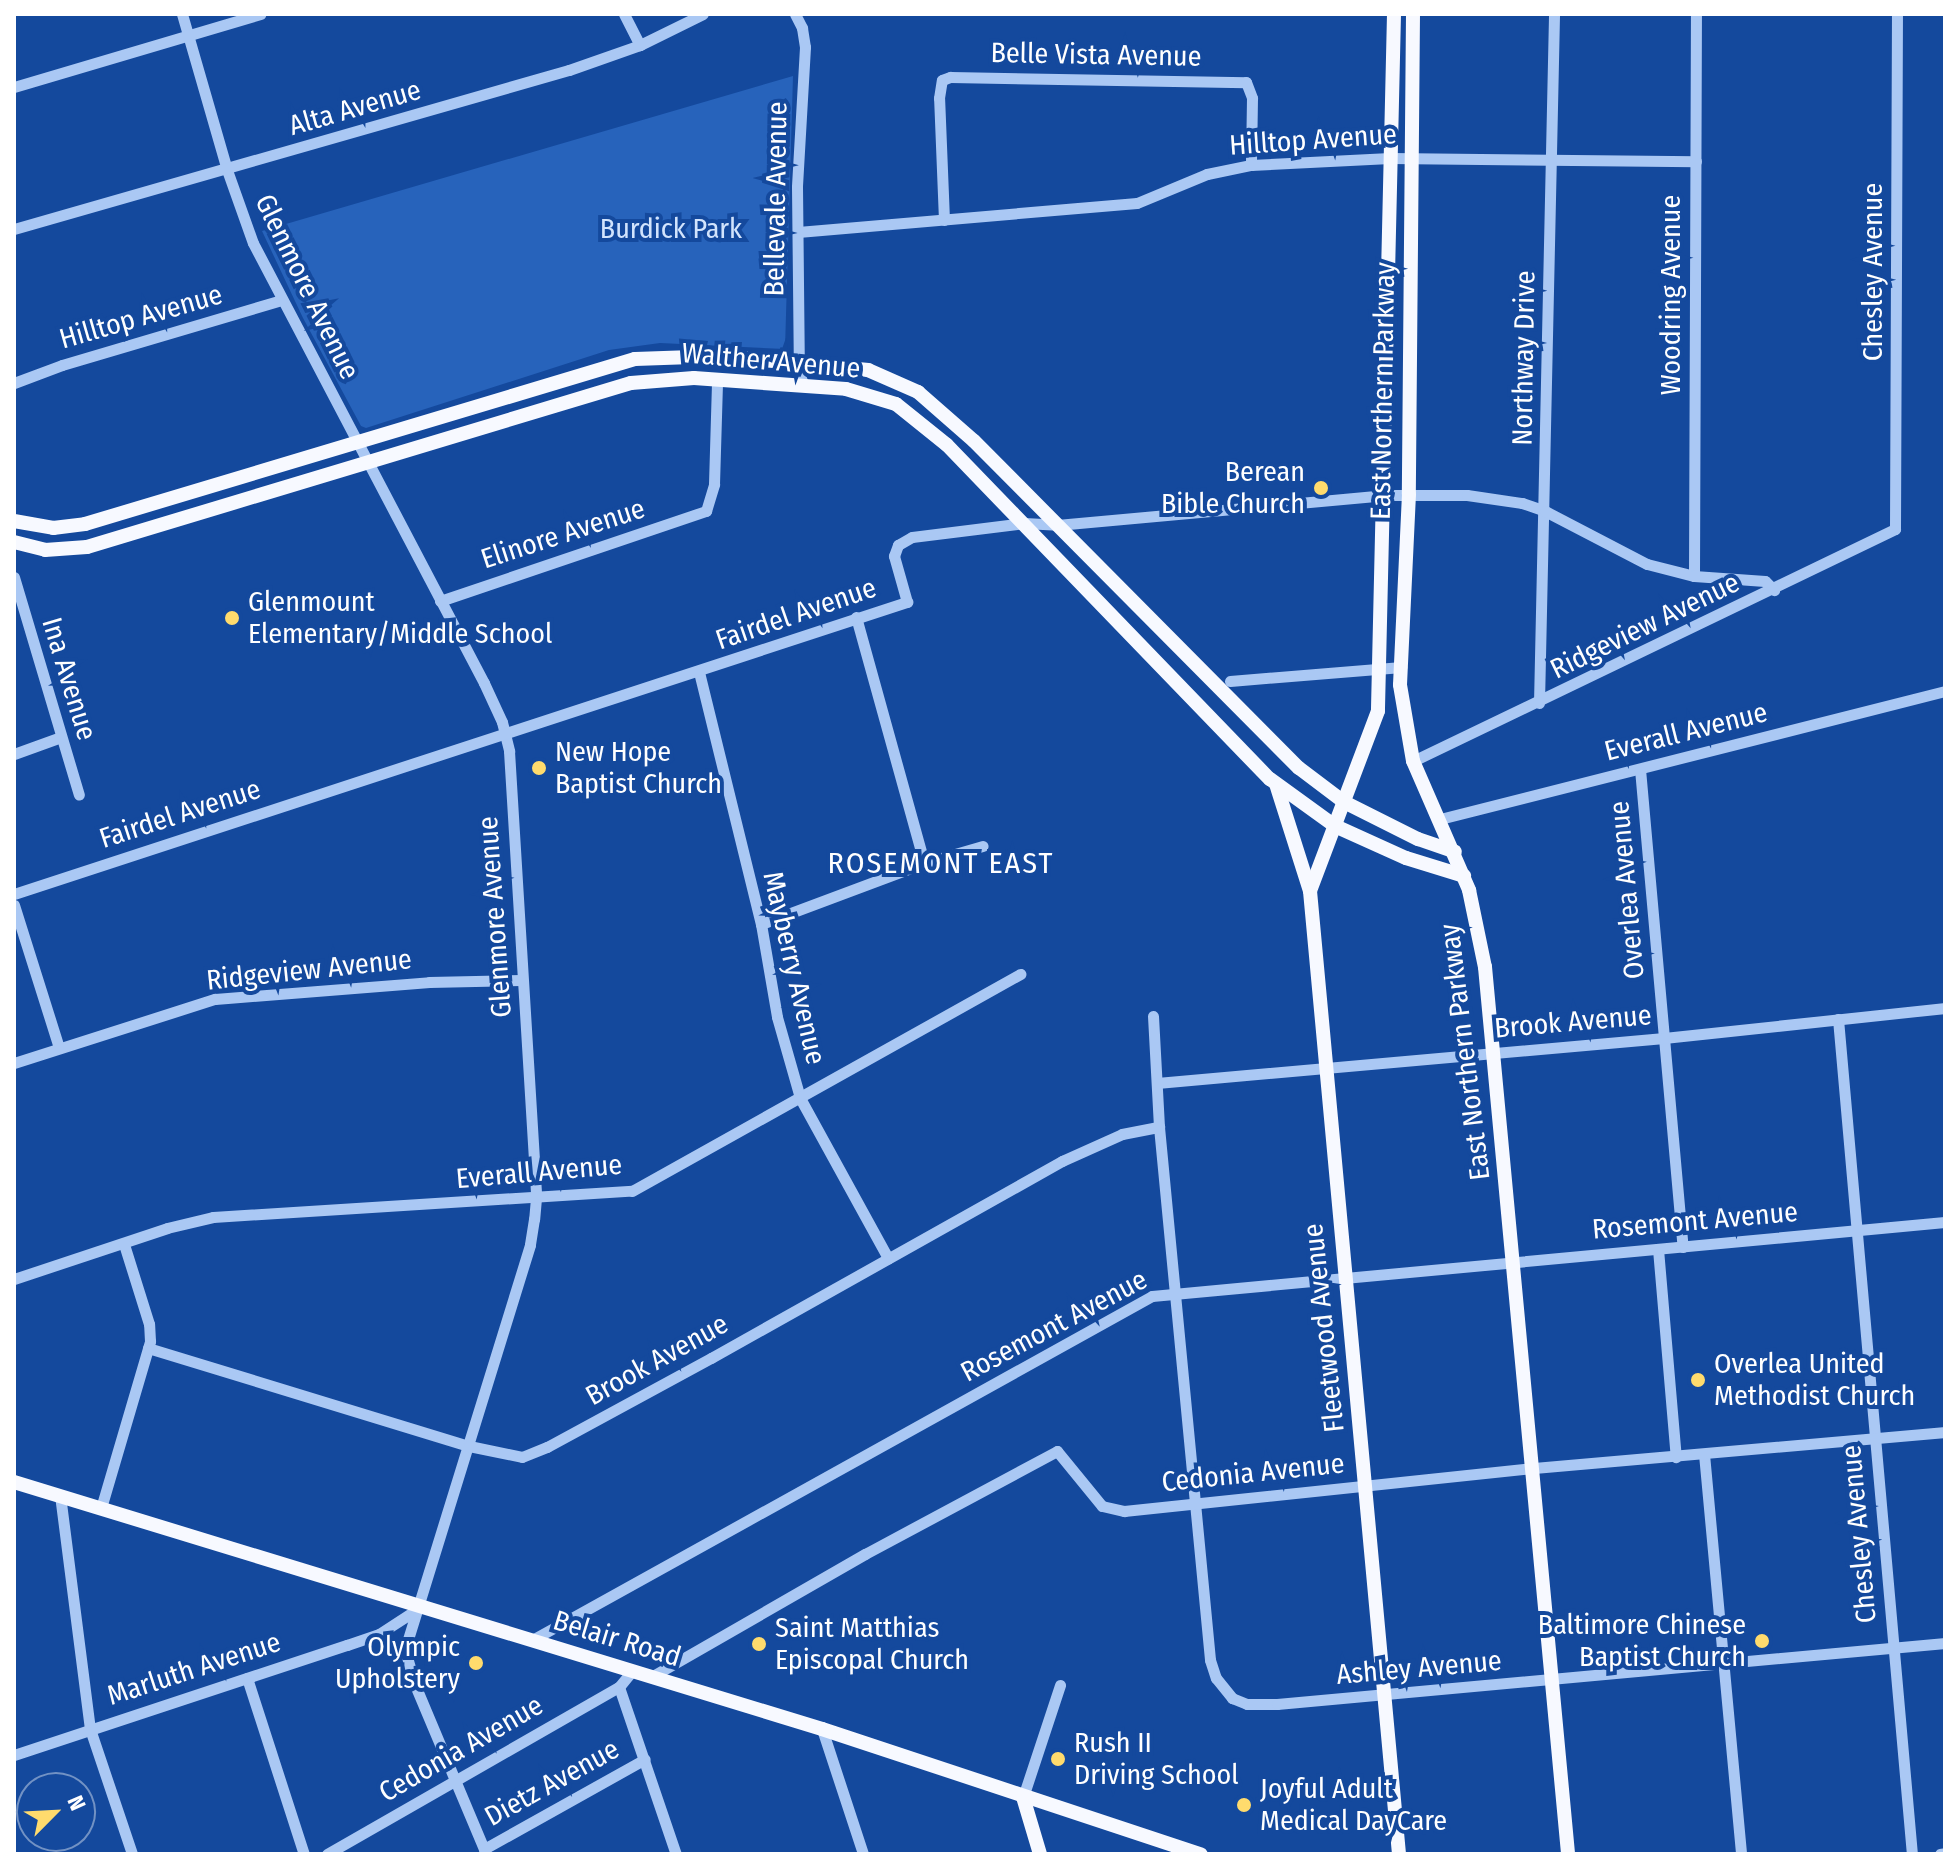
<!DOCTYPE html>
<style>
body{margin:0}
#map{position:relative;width:1959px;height:1868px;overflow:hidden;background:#14499d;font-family:"Fira Sans Condensed",sans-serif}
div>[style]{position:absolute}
.green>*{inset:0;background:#2763bb}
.minor>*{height:11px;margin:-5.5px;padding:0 5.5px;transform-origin:5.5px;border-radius:5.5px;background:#aac8f4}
.major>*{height:14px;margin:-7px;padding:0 7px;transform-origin:7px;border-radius:7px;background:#f7f9ff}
.dots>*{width:22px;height:22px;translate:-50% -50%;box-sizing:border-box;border:4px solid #14499d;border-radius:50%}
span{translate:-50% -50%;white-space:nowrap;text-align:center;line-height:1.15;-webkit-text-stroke:8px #14499d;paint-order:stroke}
.street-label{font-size:28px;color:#fff}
.park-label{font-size:28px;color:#d2e4fd}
.poi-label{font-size:28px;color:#fff}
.right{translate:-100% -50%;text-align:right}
.left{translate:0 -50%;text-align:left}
.neighbourhood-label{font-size:30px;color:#fff;letter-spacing:2px}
.frame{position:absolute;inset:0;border:16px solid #fff;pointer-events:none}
.north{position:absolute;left:16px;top:1772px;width:80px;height:80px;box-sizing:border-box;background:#14499d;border:2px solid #7292c4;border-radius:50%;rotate:66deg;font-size:22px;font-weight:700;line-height:32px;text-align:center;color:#fff}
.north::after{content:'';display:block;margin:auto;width:28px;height:36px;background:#ffdb6d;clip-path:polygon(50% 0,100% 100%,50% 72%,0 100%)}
</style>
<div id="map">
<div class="green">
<i style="clip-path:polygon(793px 76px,785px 349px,660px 343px,609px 350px,366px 428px,361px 426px,303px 318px,262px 231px)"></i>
</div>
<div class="minor">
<i style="left:182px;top:14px;width:162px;rotate:73.9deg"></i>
<i style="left:227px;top:170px;width:77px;rotate:70.4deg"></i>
<i style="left:253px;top:243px;width:497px;rotate:62.3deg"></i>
<i style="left:484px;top:683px;width:43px;rotate:65.2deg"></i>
<i style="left:502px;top:722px;width:30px;rotate:76deg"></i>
<i style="left:509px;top:751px;width:448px;rotate:86.5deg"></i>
<i style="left:536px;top:1198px;width:21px;rotate:95deg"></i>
<i style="left:534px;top:1219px;width:26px;rotate:99deg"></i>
<i style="left:530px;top:1245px;width:424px;rotate:107.2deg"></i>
<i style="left:405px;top:1650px;width:36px;rotate:74deg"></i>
<i style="left:415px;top:1685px;width:183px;rotate:67.2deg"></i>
<i style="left:624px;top:14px;width:35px;rotate:63deg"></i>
<i style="left:795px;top:14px;width:16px;rotate:63deg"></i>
<i style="left:802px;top:28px;width:19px;rotate:81deg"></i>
<i style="left:805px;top:47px;width:140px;rotate:93.3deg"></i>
<i style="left:797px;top:187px;width:187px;rotate:89.4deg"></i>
<i style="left:799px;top:374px;width:12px;rotate:66deg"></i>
<i style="left:14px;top:87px;width:257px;rotate:-16.5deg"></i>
<i style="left:944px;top:220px;width:122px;rotate:-92.3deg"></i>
<i style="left:939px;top:98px;width:18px;rotate:-81deg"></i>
<i style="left:942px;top:80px;width:9px;rotate:-21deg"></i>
<i style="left:950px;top:77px;width:296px;rotate:1deg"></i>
<i style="left:1246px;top:82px;width:17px;rotate:69deg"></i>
<i style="left:1252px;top:98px;width:67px;rotate:90.9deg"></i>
<i style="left:14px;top:229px;width:577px;rotate:-15.99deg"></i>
<i style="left:569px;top:70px;width:75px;rotate:-19.4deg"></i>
<i style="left:640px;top:45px;width:70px;rotate:-26.2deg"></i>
<i style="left:798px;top:232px;width:340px;rotate:-4.9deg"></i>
<i style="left:1137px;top:203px;width:76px;rotate:-22.5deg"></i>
<i style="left:1207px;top:174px;width:45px;rotate:-11.6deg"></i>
<i style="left:1251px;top:165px;width:139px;rotate:-2.9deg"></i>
<i style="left:1390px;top:158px;width:306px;rotate:0.6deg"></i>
<i style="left:14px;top:383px;width:51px;rotate:-20.6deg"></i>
<i style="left:62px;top:365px;width:229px;rotate:-16.5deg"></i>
<i style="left:1694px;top:576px;width:562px;rotate:-89.8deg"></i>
<i style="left:14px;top:577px;width:227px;rotate:73.4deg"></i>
<i style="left:440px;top:601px;width:281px;rotate:-18.7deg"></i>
<i style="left:706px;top:511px;width:28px;rotate:-73deg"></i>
<i style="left:714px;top:484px;width:103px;rotate:-88.3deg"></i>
<i style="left:856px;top:617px;width:255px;rotate:74.5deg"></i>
<i style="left:699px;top:672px;width:260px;rotate:76.2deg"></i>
<i style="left:761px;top:924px;width:94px;rotate:80.2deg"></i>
<i style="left:777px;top:1017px;width:84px;rotate:74.1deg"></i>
<i style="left:800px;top:1098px;width:183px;rotate:61.2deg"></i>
<i style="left:1230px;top:681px;width:172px;rotate:-4.7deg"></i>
<i style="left:1539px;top:703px;width:689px;rotate:-88.75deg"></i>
<i style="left:14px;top:754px;width:50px;rotate:-19.9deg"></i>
<i style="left:1413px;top:761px;width:535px;rotate:-25.7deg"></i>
<i style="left:1895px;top:529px;width:515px;rotate:-89.78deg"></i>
<i style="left:1640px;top:769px;width:480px;rotate:84.9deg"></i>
<i style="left:1440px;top:819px;width:521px;rotate:-14.22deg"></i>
<i style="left:14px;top:894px;width:940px;rotate:-18.11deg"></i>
<i style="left:907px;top:602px;width:48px;rotate:-105.8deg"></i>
<i style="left:894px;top:556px;width:12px;rotate:-70deg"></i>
<i style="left:898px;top:545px;width:16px;rotate:-30deg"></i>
<i style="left:912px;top:537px;width:113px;rotate:-7.1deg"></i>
<i style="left:1024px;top:523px;width:33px;rotate:3deg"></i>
<i style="left:1057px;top:525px;width:328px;rotate:-5.2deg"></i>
<i style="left:1384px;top:495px;width:83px"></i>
<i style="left:1467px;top:495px;width:56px;rotate:8.3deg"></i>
<i style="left:1522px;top:503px;width:24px;rotate:19deg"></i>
<i style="left:1545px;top:511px;width:115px;rotate:27.5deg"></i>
<i style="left:1647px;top:564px;width:49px;rotate:14.3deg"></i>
<i style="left:1694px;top:576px;width:71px;rotate:4deg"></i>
<i style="left:1765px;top:581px;width:13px;rotate:45deg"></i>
<i style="left:14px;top:905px;width:150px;rotate:72.5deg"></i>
<i style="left:761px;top:924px;width:174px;rotate:-20.5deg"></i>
<i style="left:924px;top:863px;width:61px;rotate:-16.1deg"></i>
<i style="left:1153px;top:1016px;width:111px;rotate:86.9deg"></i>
<i style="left:1159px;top:1127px;width:535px;rotate:84.53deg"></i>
<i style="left:1210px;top:1660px;width:19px;rotate:72deg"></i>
<i style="left:1216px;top:1678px;width:26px;rotate:51deg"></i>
<i style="left:1232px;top:1698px;width:16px;rotate:22deg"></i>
<i style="left:1247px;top:1704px;width:30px"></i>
<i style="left:1277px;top:1704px;width:671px;rotate:-5.22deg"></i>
<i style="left:1838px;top:1019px;width:838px;rotate:84.94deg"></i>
<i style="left:14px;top:1063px;width:211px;rotate:-17.7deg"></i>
<i style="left:215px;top:999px;width:215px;rotate:-4.5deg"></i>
<i style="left:429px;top:982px;width:93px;rotate:-1.2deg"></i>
<i style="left:1157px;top:1083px;width:509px;rotate:-5.07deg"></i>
<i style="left:1664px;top:1038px;width:283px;rotate:-6.1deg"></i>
<i style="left:1658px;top:1249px;width:209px;rotate:85.1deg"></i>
<i style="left:14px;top:1279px;width:161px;rotate:-18.4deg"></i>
<i style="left:167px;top:1228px;width:47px;rotate:-13.4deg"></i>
<i style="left:213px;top:1217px;width:420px;rotate:-3.6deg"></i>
<i style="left:632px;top:1191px;width:445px;rotate:-29.2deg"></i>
<i style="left:148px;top:1348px;width:336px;rotate:17deg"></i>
<i style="left:469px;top:1446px;width:54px;rotate:11.7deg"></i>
<i style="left:522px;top:1457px;width:27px;rotate:-22deg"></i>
<i style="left:547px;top:1447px;width:187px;rotate:-28.5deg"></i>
<i style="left:711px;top:1358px;width:403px;rotate:-29.3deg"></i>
<i style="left:1062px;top:1161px;width:66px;rotate:-24.2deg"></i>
<i style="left:1122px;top:1134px;width:38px;rotate:-11deg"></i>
<i style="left:1704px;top:1454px;width:402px;rotate:84.7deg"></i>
<i style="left:60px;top:1495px;width:236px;rotate:82.7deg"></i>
<i style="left:90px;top:1729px;width:132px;rotate:71.4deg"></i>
<i style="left:101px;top:1508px;width:174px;rotate:-73.6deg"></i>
<i style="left:150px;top:1341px;width:17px;rotate:-93deg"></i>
<i style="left:149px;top:1324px;width:84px;rotate:-107.4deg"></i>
<i style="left:532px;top:1640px;width:709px;rotate:-29.02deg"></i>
<i style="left:1152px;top:1296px;width:796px;rotate:-5.33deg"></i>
<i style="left:651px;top:1677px;width:247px;rotate:-29.9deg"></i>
<i style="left:865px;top:1554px;width:218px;rotate:-28.2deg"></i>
<i style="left:1057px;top:1451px;width:71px;rotate:50.7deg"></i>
<i style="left:1102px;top:1506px;width:23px;rotate:13deg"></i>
<i style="left:1124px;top:1511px;width:412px;rotate:-6deg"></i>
<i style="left:1534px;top:1468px;width:413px;rotate:-5deg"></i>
<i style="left:247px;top:1678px;width:185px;rotate:72.1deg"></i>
<i style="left:619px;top:1687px;width:176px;rotate:71.2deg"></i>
<i style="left:822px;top:1729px;width:132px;rotate:71.8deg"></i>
<i style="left:14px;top:1755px;width:351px;rotate:-18.3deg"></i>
<i style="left:347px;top:1645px;width:34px;rotate:-19deg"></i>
<i style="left:379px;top:1634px;width:48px;rotate:-33deg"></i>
<i style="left:1023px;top:1797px;width:118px;rotate:-71.7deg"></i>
<i style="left:484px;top:1849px;width:184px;rotate:-29.2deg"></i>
<i style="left:327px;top:1854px;width:336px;rotate:-29.8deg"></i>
<i style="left:619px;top:1687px;width:19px;rotate:-51deg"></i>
<i style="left:1940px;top:1854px;width:5px;rotate:-11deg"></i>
</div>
<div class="major">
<i style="left:1394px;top:14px;width:697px;rotate:91.32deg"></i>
<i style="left:1378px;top:711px;width:192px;rotate:110.7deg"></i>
<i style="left:1310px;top:891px;width:967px;rotate:84.72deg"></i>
<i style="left:1413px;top:14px;width:480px;rotate:90.5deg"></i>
<i style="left:1409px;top:494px;width:191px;rotate:92.7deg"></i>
<i style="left:1400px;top:685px;width:77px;rotate:80.3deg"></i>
<i style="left:1413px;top:761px;width:141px;rotate:66.5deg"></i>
<i style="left:1469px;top:890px;width:79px;rotate:78.3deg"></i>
<i style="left:1485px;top:967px;width:891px;rotate:84.65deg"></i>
<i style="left:14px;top:521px;width:40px;rotate:10deg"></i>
<i style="left:53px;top:528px;width:32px;rotate:-7deg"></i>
<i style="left:85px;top:524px;width:574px;rotate:-16.7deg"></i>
<i style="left:635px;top:359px;width:86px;rotate:-2deg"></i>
<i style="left:721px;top:356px;width:148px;rotate:5.4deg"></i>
<i style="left:868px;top:370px;width:55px;rotate:23.7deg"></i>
<i style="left:918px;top:392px;width:74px;rotate:41.2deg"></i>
<i style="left:974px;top:441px;width:461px;rotate:45.2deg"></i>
<i style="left:1299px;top:768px;width:56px;rotate:37.1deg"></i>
<i style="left:1344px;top:802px;width:83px;rotate:26.6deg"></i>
<i style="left:1418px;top:839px;width:39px;rotate:19deg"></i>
<i style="left:14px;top:542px;width:32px;rotate:14deg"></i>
<i style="left:45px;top:550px;width:42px;rotate:-4.1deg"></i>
<i style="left:87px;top:547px;width:568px;rotate:-16.78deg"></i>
<i style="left:631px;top:383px;width:63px;rotate:-4.5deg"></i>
<i style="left:694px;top:378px;width:152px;rotate:4.1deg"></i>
<i style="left:846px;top:389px;width:52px;rotate:16.7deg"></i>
<i style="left:896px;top:404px;width:65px;rotate:38.8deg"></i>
<i style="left:947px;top:445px;width:465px;rotate:46deg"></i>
<i style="left:1270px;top:779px;width:80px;rotate:35.9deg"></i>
<i style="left:1335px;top:826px;width:78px;rotate:24.3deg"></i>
<i style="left:1406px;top:858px;width:61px;rotate:17.2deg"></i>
<i style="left:1276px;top:784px;width:112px;rotate:72.4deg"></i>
<i style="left:14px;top:1482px;width:845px;rotate:17deg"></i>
<i style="left:822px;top:1729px;width:399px;rotate:18.3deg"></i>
<i style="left:1023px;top:1797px;width:59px;rotate:73.4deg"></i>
</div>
<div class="dots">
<i style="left:1321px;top:488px;background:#ffdb6d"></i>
<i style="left:232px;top:618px;background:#ffdb6d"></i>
<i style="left:539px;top:768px;background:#ffdb6d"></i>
<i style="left:1698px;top:1380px;background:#ffdb6d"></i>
<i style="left:1762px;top:1641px;background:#ffdb6d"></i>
<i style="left:759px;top:1644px;background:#ffdb6d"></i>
<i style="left:476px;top:1663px;background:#ffdb6d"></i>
<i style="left:1058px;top:1759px;background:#ffdb6d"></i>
<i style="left:1244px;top:1805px;background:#ffdb6d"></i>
</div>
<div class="street-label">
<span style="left:1096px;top:55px;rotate:1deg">Belle Vista Avenue</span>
<span style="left:355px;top:108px;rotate:-16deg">Alta Avenue</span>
<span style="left:1313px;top:140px;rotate:-4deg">Hilltop Avenue</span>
<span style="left:776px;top:199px;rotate:-89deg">Bellevale Avenue</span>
<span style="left:1873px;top:272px;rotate:-90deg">Chesley Avenue</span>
<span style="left:307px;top:287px;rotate:64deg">Glenmore Avenue</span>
<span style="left:1671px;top:295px;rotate:-90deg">Woodring Avenue</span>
<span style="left:141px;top:317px;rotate:-16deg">Hilltop Avenue</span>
<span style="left:1524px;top:358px;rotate:-89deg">Northway Drive</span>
<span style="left:771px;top:361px;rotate:5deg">Walther Avenue</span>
<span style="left:1383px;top:391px;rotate:-89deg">East Northern Parkway</span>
<span style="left:563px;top:534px;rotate:-18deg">Elinore Avenue</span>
<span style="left:796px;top:614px;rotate:-19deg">Fairdel Avenue</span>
<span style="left:1645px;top:626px;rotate:-26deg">Ridgeview Avenue</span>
<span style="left:69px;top:679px;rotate:73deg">Ina Avenue</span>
<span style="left:1686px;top:732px;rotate:-14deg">Everall Avenue</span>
<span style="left:180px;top:814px;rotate:-18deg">Fairdel Avenue</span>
<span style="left:1627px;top:890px;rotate:-95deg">Overlea Avenue</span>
<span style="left:495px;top:917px;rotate:-94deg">Glenmore Avenue</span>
<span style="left:794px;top:968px;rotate:77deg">Mayberry Avenue</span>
<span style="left:309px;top:970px;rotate:-6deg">Ridgeview Avenue</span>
<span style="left:1573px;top:1022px;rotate:-5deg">Brook Avenue</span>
<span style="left:1465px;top:1052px;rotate:-97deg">East Northern Parkway</span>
<span style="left:539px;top:1172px;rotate:-5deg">Everall Avenue</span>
<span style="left:1695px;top:1221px;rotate:-5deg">Rosemont Avenue</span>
<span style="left:1054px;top:1326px;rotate:-28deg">Rosemont Avenue</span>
<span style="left:1324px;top:1328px;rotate:-96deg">Fleetwood Avenue</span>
<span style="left:657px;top:1360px;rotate:-29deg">Brook Avenue</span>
<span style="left:1253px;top:1473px;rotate:-6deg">Cedonia Avenue</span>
<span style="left:1859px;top:1534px;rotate:-95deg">Chesley Avenue</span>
<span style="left:617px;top:1639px;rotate:17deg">Belair Road</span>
<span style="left:1419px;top:1668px;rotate:-5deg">Ashley Avenue</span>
<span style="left:194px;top:1669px;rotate:-18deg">Marluth Avenue</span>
<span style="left:461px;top:1749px;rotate:-30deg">Cedonia Avenue</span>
<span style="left:552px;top:1783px;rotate:-29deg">Dietz Avenue</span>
</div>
<div class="park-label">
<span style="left:671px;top:229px">Burdick Park</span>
</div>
<div class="poi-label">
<span class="right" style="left:1305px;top:488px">Berean<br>Bible Church</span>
<span class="left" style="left:248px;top:618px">Glenmount<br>Elementary/Middle School</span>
<span class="left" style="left:555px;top:768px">New Hope<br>Baptist Church</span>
<span class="left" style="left:1714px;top:1380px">Overlea United<br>Methodist Church</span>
<span class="right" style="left:1746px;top:1641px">Baltimore Chinese<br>Baptist Church</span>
<span class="left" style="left:775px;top:1644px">Saint Matthias<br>Episcopal Church</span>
<span class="right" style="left:460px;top:1663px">Olympic<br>Upholstery</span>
<span class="left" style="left:1074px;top:1759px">Rush II<br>Driving School</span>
<span class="left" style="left:1260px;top:1805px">Joyful Adult<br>Medical DayCare</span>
</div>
<div class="neighbourhood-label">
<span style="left:941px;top:863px">ROSEMONT EAST</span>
</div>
<div class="frame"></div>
<div class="north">N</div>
</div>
